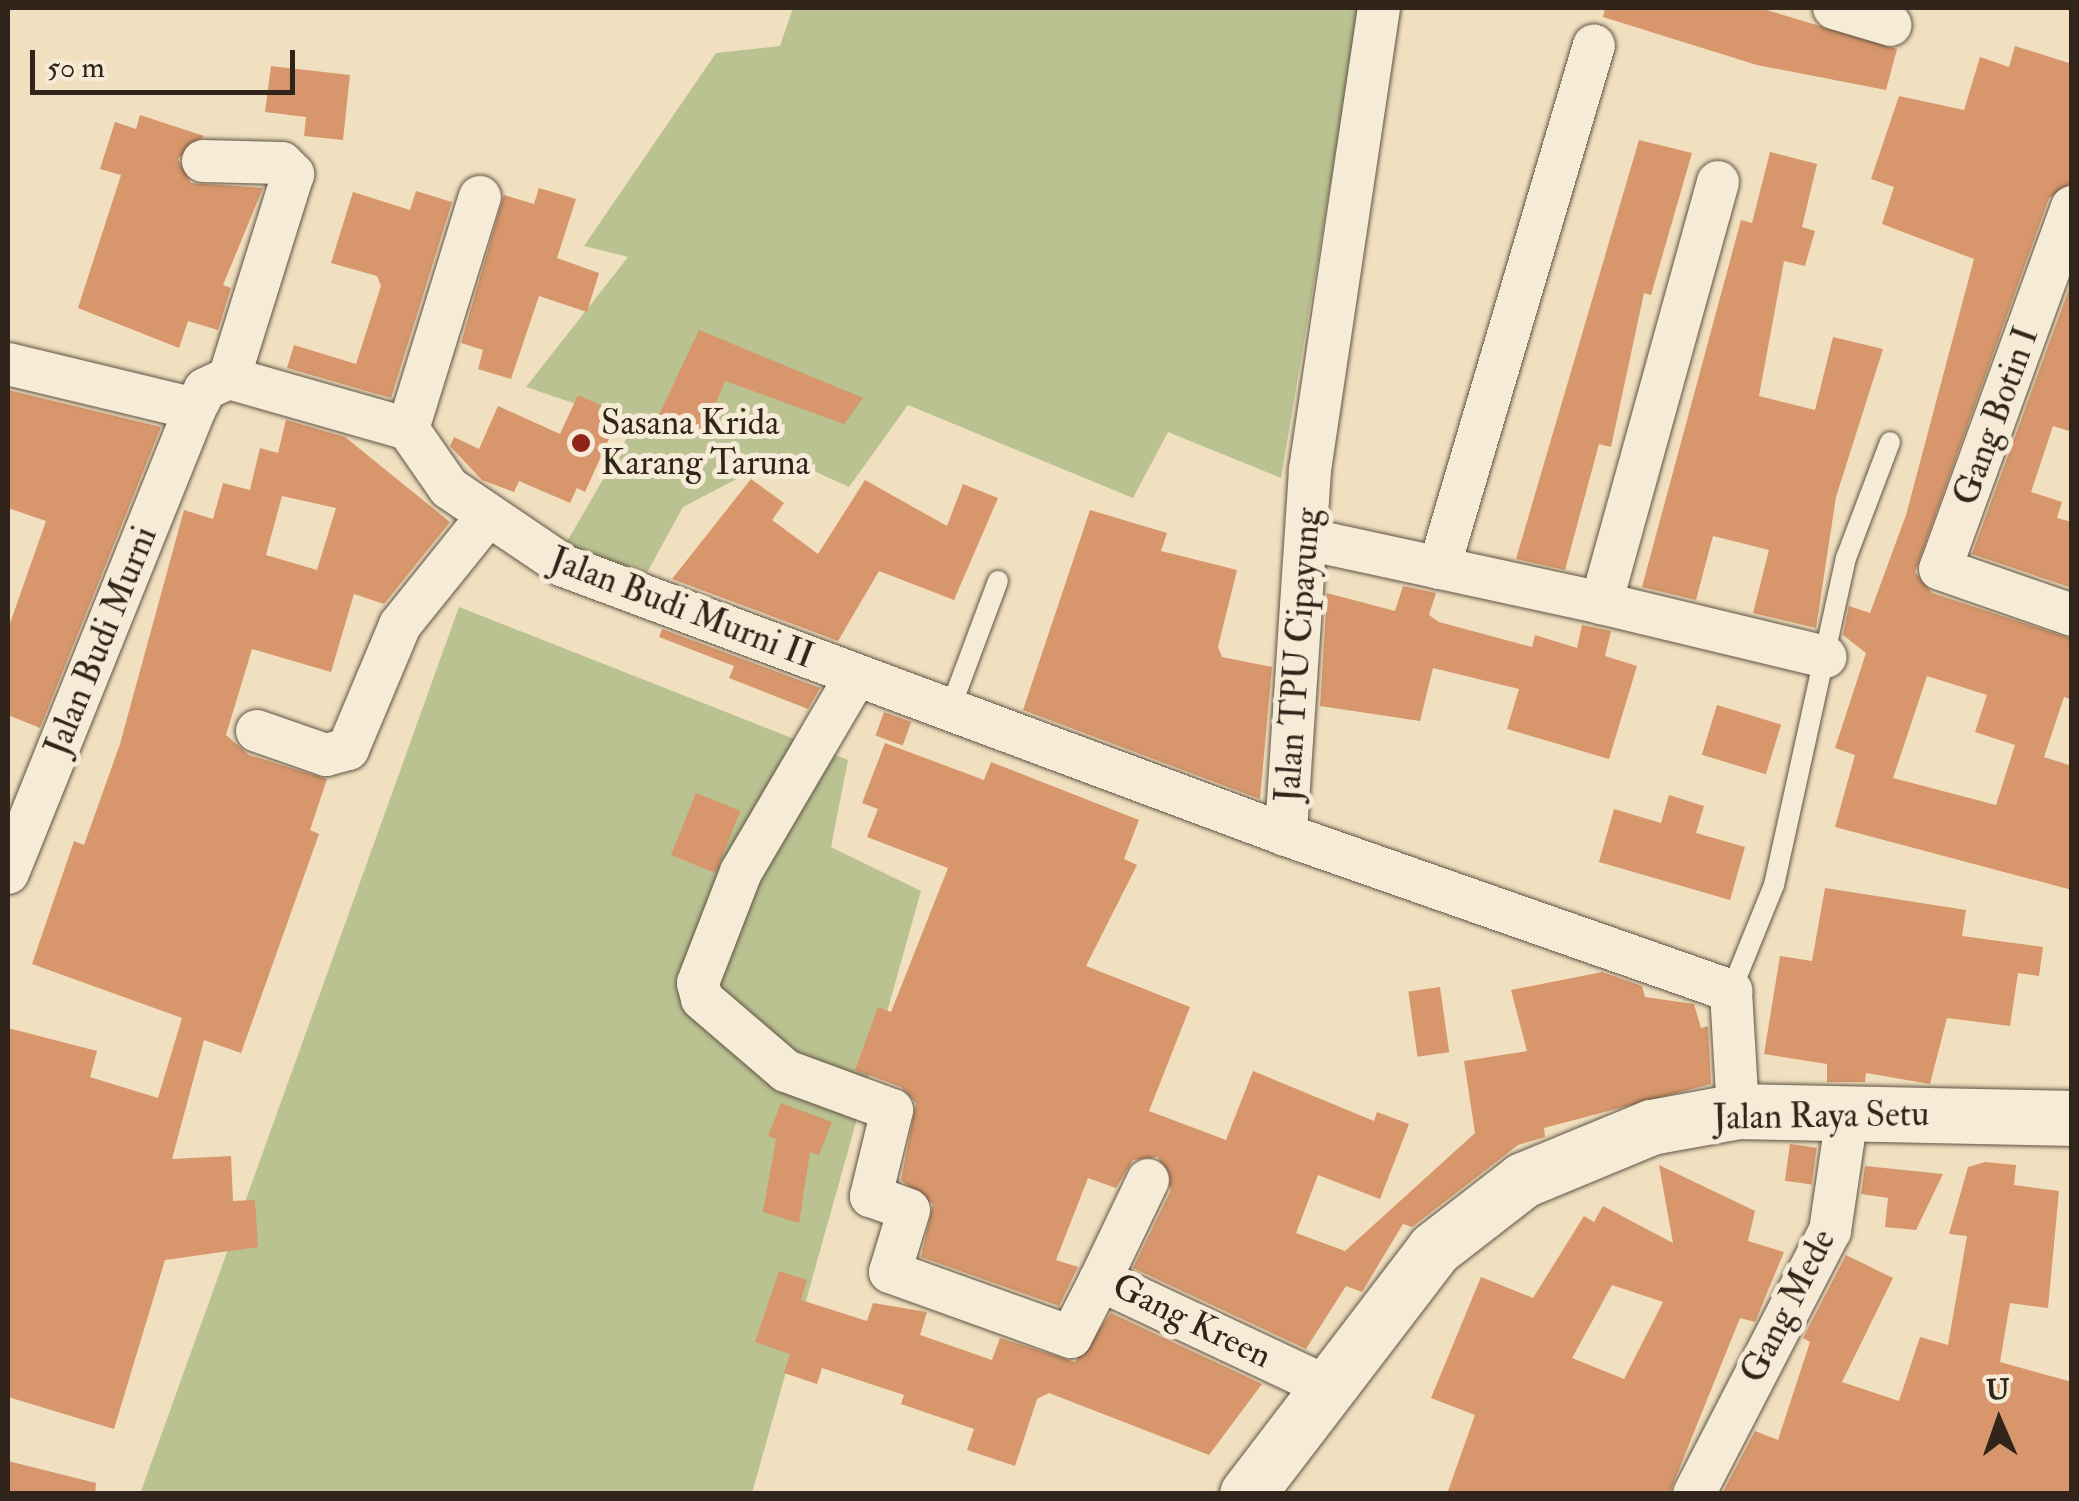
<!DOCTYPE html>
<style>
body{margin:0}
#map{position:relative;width:2079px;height:1501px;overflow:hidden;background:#f0e0c0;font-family:"IM FELL Double Pica",serif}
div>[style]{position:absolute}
.green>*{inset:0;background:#bac292}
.building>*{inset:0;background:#d7966b;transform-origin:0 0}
.roads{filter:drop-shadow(0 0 2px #615344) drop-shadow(0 0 2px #615344)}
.lane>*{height:20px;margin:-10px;padding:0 10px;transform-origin:10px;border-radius:10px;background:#f5ebd6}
.street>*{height:42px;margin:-21px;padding:0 21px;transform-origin:21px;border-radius:21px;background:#f5ebd6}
.secondary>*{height:55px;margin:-27.5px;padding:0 27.5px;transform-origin:27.5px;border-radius:27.5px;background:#f5ebd6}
.dots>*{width:28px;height:28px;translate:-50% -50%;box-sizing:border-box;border:5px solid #f5ebd6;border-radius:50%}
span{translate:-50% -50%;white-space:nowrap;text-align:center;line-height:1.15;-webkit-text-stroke:10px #f5ebd6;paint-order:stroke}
.street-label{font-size:35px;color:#31241a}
.poi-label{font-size:35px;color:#31241a}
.left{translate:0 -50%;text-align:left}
.frame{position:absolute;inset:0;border:10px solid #31241a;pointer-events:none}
.north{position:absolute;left:1949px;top:1371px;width:100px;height:100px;-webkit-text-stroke:8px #f5ebd6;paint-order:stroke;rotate:358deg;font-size:28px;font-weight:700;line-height:40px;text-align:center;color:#31241a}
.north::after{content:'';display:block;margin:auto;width:35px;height:45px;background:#31241a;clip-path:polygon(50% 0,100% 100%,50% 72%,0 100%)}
.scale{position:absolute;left:30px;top:50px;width:265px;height:45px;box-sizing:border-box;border:5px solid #31241a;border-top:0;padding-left:12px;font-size:30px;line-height:35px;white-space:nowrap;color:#31241a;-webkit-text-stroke:8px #f5ebd6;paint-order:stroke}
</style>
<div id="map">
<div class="green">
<i style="clip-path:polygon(793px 8px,1360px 8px,1281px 478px,1168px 432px,1133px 498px,908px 405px,849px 487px,781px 456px,683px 507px,637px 591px,557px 559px,635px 424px,526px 387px,628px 257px,584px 246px,716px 53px,780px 46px)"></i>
<i style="clip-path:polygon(459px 607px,848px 760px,831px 847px,921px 891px,752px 1493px,140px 1494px)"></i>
</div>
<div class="building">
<i style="clip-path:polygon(1605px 8px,1760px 8px,1897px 49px,1886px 90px,1757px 65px,1603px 17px)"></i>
<i style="clip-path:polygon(evenodd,2015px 46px,2072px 64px,2072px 183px,2049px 198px,1915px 572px,1932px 593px,2072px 639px,2072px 700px,2064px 697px,2044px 757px,2072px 766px,2072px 890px,1835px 827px,1855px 755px,1835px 748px,1866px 653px,1843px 635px,1849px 606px,1870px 613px,1906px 515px,1974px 259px,1882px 224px,1894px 187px,1871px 179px,1899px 96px,1964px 110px,1980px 57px,2009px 67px,2015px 46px,1927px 676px,1987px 695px,1975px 732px,2015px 745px,1996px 805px,1893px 778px,1927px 676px)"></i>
<i style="clip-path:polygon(271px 66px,350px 75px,343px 140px,304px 136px,306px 117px,265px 112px)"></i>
<i style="clip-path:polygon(140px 115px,204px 136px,178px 159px,191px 183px,263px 188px,223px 285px,231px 288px,218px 330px,188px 321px,179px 348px,78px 308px,121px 175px,100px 169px,115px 122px,136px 129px)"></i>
<i style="clip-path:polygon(1639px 140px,1692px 153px,1651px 295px,1644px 293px,1611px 447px,1599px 444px,1565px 570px,1516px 559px)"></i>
<i style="clip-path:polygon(1770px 152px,1817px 164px,1802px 227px,1815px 231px,1805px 266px,1784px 261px,1759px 396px,1815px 410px,1833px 337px,1883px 349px,1836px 497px,1816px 628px,1753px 613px,1769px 550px,1713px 536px,1696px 600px,1642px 587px,1741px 220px,1752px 223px)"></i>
<i style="clip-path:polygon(539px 188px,576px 199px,557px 258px,599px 273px,587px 312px,539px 296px,511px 379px,478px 369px,483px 350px,461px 343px,504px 195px,534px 204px)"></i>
<i style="clip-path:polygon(416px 191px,452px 202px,391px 398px,287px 368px,294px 345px,356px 364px,381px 286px,377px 276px,331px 263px,353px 192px,410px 210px)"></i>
<i style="clip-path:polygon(2072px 281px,2072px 432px,2053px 426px,2031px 492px,2062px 502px,2057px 518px,2072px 522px,2072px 588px,1972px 554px)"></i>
<i style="clip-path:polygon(699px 330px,863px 398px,844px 424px,725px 381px,703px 434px,659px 415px)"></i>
<i style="clip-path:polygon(8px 390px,161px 427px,40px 728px,8px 715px,8px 629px,46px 521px,8px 508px)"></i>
<i style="clip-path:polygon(578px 395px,620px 414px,585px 492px,577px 488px,570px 503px,519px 481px,514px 492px,482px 480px,450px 446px,454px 437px,479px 449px,498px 406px,560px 434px)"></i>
<i style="clip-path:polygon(evenodd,286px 420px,345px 437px,450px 522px,384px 604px,354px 594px,331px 672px,252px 649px,226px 735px,249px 755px,327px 779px,310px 830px,319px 834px,241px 1053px,204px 1040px,172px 1159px,231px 1156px,233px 1201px,255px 1200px,258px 1247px,165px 1260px,114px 1429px,8px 1397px,8px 1028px,97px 1051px,90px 1077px,158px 1098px,182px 1018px,32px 964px,74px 841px,84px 845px,120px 744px,184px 510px,213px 519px,223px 483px,250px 490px,260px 448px,278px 453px,286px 420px,282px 496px,336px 508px,317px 570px,266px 555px,282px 496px)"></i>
<i style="clip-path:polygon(751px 479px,784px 503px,772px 520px,818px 554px,865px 480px,947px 526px,963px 484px,998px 498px,954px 600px,879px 571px,838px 641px,672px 579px)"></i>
<i style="clip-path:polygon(1090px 510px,1167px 533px,1161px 551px,1237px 570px,1218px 647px,1222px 657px,1272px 667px,1260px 799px,1023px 710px)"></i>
<i style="clip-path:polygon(1403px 586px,1436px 593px,1429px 615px,1439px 622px,1532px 647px,1535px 635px,1577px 648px,1582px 625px,1611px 631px,1605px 656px,1637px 666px,1609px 759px,1507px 729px,1519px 689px,1433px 668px,1420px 721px,1320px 706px,1327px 593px,1395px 611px)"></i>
<i style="clip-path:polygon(662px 629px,820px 688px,808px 709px,729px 678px,734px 666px,659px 637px)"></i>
<i style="left:1717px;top:705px;width:67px;height:52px;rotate:17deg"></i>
<i style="left:884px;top:712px;width:29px;height:25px;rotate:20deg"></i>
<i style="clip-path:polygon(885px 743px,984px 780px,991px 762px,1139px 820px,1124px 859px,1137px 865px,1086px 966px,1190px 1007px,1149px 1111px,1226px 1140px,1253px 1071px,1374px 1121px,1377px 1112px,1409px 1124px,1380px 1199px,1318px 1175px,1296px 1233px,1345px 1251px,1475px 1133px,1464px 1061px,1527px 1051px,1511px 990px,1602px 972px,1642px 986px,1645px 997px,1694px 1004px,1701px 1028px,1708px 1026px,1711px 1084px,1544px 1128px,1545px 1137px,1518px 1145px,1412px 1227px,1403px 1224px,1362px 1292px,1346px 1286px,1306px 1349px,1133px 1268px,1171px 1190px,1158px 1157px,1133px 1160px,1116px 1188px,1088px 1178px,1056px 1260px,1078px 1267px,1059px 1306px,921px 1257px,933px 1204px,901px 1180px,916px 1103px,901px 1087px,855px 1070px,878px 1007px,891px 1012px,948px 868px,867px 837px,878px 809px,862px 803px)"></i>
<i style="left:696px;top:793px;width:48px;height:67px;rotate:22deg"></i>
<i style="clip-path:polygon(1669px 795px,1704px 806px,1696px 833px,1745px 847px,1730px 900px,1599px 862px,1614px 809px,1661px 823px)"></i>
<i style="clip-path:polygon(1825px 888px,1966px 910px,1962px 936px,2043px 947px,2039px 976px,2018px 973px,2010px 1026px,1947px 1018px,1930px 1084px,1866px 1073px,1865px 1082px,1827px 1082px,1827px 1064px,1764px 1054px,1780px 956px,1812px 961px)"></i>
<i style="left:1440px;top:987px;width:66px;height:32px;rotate:82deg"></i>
<i style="clip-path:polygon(781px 1103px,832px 1122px,819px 1155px,810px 1152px,799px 1223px,763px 1212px,776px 1139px,768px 1136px)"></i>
<i style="left:1790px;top:1144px;width:27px;height:37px;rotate:8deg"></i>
<i style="clip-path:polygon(1985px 1162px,2016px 1165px,2014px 1185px,2059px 1191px,2048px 1308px,2010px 1303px,2000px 1362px,2072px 1382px,2072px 1494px,1722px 1494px,1755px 1431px,1778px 1440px,1810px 1342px,1803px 1338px,1846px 1255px,1893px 1278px,1842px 1382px,1899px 1401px,1920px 1337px,1948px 1345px,1967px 1236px,1949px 1234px,1968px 1167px)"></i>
<i style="clip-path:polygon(evenodd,1659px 1165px,1755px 1211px,1748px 1241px,1784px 1252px,1755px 1322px,1740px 1318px,1669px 1494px,1447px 1494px,1475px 1415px,1431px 1398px,1481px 1277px,1533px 1298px,1584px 1216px,1594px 1222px,1603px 1206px,1673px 1243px,1659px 1165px,1612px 1285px,1663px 1302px,1624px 1379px,1572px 1358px,1612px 1285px)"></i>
<i style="clip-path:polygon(1865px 1166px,1943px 1174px,1916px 1230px,1885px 1227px,1888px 1198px,1861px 1194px)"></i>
<i style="clip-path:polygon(779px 1271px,807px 1280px,801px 1300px,867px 1321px,873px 1303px,927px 1312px,920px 1335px,992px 1360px,1000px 1338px,1075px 1362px,1111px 1313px,1262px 1384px,1209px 1455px,1049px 1393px,1037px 1399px,1015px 1466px,967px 1450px,974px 1429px,901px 1404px,904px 1395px,822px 1368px,817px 1384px,784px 1373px,790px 1354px,755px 1342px)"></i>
<i style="clip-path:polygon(8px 1461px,96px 1483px,95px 1494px,8px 1494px)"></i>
</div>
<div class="roads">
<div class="lane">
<i style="left:949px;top:712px;width:140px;rotate:-69.5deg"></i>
<i style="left:1731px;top:991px;width:114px;rotate:-67.9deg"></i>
<i style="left:1774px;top:885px;width:335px;rotate:-77.6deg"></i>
<i style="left:1846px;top:558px;width:124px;rotate:-69.2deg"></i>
</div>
<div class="street">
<i style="left:1379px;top:8px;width:467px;rotate:98.5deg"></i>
<i style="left:1310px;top:470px;width:366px;rotate:93.8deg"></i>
<i style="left:1286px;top:835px;width:472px;rotate:19.3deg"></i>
<i style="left:1731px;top:991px;width:120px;rotate:86.7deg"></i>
<i style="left:1834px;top:8px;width:59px;rotate:16.6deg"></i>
<i style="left:203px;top:161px;width:79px;rotate:1.5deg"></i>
<i style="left:282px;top:163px;width:16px;rotate:45deg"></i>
<i style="left:293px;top:174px;width:214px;rotate:107.4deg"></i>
<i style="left:1718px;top:182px;width:437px;rotate:105.5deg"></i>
<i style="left:1601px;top:603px;width:231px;rotate:13.5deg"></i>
<i style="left:2072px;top:207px;width:385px;rotate:110deg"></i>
<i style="left:1940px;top:569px;width:140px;rotate:19.2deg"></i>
<i style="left:8px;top:364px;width:192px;rotate:13.5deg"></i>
<i style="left:408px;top:429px;width:243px;rotate:-72.8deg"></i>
<i style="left:1306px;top:539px;width:302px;rotate:12.2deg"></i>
<i style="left:1439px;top:568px;width:545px;rotate:-73.49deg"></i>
<i style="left:856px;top:676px;width:227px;rotate:120.4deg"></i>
<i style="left:741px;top:872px;width:119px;rotate:111.2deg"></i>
<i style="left:698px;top:983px;width:16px;rotate:76deg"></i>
<i style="left:702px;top:999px;width:111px;rotate:40.6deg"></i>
<i style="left:786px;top:1071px;width:113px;rotate:20.2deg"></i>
<i style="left:892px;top:1110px;width:89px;rotate:103.7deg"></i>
<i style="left:871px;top:1196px;width:40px;rotate:20.2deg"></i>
<i style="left:909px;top:1210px;width:65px;rotate:107deg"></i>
<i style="left:890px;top:1272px;width:192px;rotate:19.8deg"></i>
<i style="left:1071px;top:1337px;width:64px;rotate:-63deg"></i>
<i style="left:257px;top:731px;width:73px;rotate:19.2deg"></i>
<i style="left:326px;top:755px;width:23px;rotate:-15deg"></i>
<i style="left:348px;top:749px;width:134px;rotate:-67.2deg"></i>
<i style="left:400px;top:625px;width:137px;rotate:-51.2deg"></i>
<i style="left:8px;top:873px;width:500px;rotate:-68.05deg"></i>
<i style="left:195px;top:409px;width:22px;rotate:-63deg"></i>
<i style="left:205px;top:389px;width:26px;rotate:-25deg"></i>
<i style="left:229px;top:378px;width:186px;rotate:15.9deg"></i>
<i style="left:408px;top:429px;width:72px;rotate:55.2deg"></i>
<i style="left:449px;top:488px;width:139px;rotate:34.1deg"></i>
<i style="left:564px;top:566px;width:770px;rotate:20.43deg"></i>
<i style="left:1148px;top:1180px;width:111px;rotate:115.6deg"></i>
<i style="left:1100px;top:1280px;width:249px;rotate:25.2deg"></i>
<i style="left:1694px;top:1494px;width:296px;rotate:-62.7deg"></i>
<i style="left:1830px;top:1231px;width:123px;rotate:-81.6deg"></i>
</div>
<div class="secondary">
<i style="left:1247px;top:1494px;width:308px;rotate:-52.6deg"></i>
<i style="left:1434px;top:1249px;width:113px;rotate:-37.8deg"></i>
<i style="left:1523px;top:1180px;width:139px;rotate:-22.5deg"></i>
<i style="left:1651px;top:1127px;width:88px;rotate:-10.4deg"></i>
<i style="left:1738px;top:1111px;width:334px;rotate:1.2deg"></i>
</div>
</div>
<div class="dots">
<i style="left:581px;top:443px;background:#8f2418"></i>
</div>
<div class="street-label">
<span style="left:1996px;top:416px;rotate:-70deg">Gang Botin I</span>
<span style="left:682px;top:608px;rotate:21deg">Jalan Budi Murni II</span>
<span style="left:101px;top:641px;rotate:-68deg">Jalan Budi Murni</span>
<span style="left:1298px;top:655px;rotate:-86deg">Jalan TPU Cipayung</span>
<span style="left:1821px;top:1116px;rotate:-1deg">Jalan Raya Setu</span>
<span style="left:1788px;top:1306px;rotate:-63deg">Gang Mede</span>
<span style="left:1192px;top:1321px;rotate:26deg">Gang Kreen</span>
</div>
<div class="poi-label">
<span class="left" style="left:601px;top:443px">Sasana Krida<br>Karang Taruna</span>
</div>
<div class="frame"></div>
<div class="north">U</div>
<div class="scale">50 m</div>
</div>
